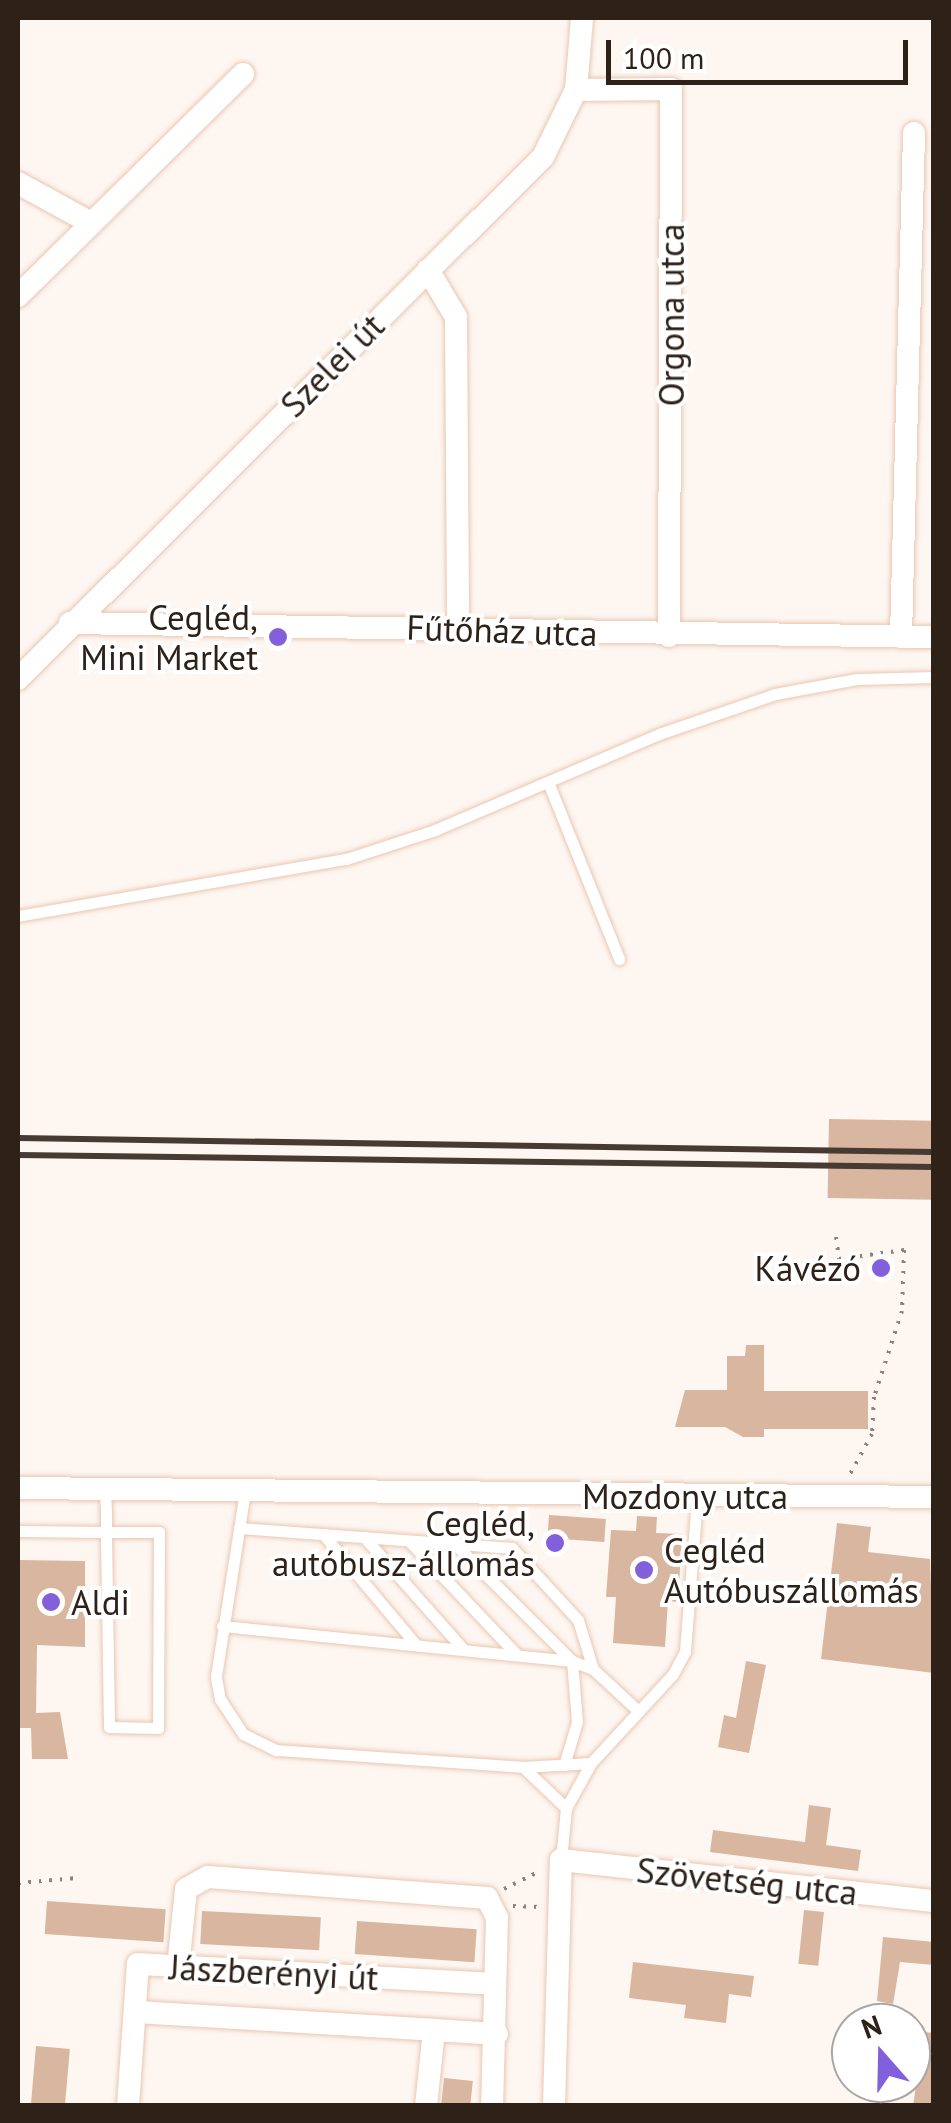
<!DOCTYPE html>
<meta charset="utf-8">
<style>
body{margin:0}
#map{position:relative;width:951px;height:2123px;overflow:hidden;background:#fdf6f1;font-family:"PT Sans",sans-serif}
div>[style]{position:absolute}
.building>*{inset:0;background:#d8b6a0;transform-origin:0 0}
.path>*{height:4px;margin-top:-2px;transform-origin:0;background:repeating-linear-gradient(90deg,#8d837c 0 2.5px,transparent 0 10.5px)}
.roads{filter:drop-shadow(0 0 2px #eac7b1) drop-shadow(0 0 2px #eac7b1)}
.lane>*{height:11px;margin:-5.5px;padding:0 5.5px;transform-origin:5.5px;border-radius:5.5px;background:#fff}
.street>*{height:22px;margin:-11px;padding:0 11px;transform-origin:11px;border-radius:11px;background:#fff}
.rail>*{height:6px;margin:-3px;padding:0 3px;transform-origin:3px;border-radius:3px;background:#463a32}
.dots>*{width:28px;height:28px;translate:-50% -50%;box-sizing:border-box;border:5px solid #fff;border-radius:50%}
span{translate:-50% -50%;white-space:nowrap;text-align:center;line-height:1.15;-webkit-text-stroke:8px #fff;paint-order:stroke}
.street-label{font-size:35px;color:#2d2118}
.poi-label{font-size:35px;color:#2d2118}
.right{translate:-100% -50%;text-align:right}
.left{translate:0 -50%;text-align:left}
.frame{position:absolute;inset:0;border:20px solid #2d2118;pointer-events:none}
.north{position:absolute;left:831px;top:2003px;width:100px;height:100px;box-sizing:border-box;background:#fff;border:2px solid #aba6a3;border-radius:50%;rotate:340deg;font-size:28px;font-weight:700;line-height:40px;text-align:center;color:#2d2118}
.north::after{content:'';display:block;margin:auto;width:35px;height:45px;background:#8360db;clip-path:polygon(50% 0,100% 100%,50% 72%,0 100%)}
.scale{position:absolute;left:606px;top:40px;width:302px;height:45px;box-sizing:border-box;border:5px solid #2d2118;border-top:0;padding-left:12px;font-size:30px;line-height:35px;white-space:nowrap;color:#2d2118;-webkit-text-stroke:8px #fff;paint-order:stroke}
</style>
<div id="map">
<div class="building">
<i style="left:829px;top:1119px;width:105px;height:79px;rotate:1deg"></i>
<i style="clip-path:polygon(746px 1345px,764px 1345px,764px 1391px,868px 1391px,868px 1429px,764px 1429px,764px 1437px,743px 1437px,725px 1427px,675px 1427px,685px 1390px,727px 1390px,727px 1356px,745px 1356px)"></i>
<i style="left:549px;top:1515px;width:57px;height:23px;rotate:4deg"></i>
<i style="clip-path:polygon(637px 1516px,657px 1517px,656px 1533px,682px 1534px,678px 1602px,668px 1601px,665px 1647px,613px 1643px,616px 1597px,606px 1597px,611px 1530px,636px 1531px)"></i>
<i style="clip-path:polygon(837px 1523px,871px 1527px,868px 1552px,930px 1559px,934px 1673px,821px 1659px)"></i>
<i style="clip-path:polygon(18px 1560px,85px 1561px,85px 1647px,37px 1645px,36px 1713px,60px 1712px,68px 1759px,32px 1759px,31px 1728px,18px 1728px)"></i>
<i style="clip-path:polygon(746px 1661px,766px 1665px,749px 1753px,718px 1747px,724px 1715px,736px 1718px)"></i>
<i style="clip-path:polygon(809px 1805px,831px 1808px,826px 1845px,861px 1850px,858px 1871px,710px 1852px,713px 1830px,805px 1842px)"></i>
<i style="left:47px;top:1901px;width:119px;height:33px;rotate:4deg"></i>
<i style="left:804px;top:1910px;width:20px;height:54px;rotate:6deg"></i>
<i style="left:202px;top:1911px;width:119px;height:33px;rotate:3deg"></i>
<i style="left:357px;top:1921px;width:120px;height:33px;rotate:4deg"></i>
<i style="clip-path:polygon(883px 1937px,934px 1942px,934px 1965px,900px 1962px,893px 2004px,877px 2001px)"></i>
<i style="clip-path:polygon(633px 1962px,754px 1976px,751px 1997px,729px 1994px,726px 2023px,684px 2018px,686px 2005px,629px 1998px)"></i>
<i style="clip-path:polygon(924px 2032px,934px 2033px,934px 2106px,913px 2106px)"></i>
<i style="left:36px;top:2046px;width:34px;height:60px;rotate:5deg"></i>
<i style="left:444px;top:2078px;width:29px;height:28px;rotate:6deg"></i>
</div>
<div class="path">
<i style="left:836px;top:1237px;width:22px;rotate:82deg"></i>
<i style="left:839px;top:1259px;width:66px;rotate:-7.9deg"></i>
<i style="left:904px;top:1250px;width:61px;rotate:91.9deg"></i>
<i style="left:902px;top:1311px;width:90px;rotate:108deg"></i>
<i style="left:874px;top:1397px;width:37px;rotate:93deg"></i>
<i style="left:872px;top:1434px;width:48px;rotate:118.7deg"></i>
<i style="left:18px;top:1883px;width:59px;rotate:-4.8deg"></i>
<i style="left:504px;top:1889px;width:40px;rotate:-26.6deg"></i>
<i style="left:513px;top:1906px;width:26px;rotate:2deg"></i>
</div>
<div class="roads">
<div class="lane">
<i style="left:548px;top:782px;width:191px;rotate:68.1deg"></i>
<i style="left:18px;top:916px;width:333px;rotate:-9.9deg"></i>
<i style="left:346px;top:859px;width:94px;rotate:-18deg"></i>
<i style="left:435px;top:830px;width:244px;rotate:-23.2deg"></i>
<i style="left:659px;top:734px;width:123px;rotate:-19deg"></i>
<i style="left:775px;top:694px;width:83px;rotate:-10.4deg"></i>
<i style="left:857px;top:679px;width:77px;rotate:-1.5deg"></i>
<i style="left:245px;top:1491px;width:188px;rotate:98.9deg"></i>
<i style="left:216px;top:1677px;width:22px;rotate:80deg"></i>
<i style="left:220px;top:1699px;width:42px;rotate:56.7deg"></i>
<i style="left:243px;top:1734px;width:37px;rotate:26deg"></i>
<i style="left:276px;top:1750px;width:248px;rotate:3.9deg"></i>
<i style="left:523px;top:1767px;width:59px;rotate:43.6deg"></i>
<i style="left:239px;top:1528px;width:274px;rotate:4.2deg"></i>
<i style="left:512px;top:1548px;width:98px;rotate:47.5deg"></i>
<i style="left:578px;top:1620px;width:51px;rotate:73deg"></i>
<i style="left:18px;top:1531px;width:88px;rotate:0.7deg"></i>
<i style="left:106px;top:1532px;width:53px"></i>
<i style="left:159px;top:1532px;width:196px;rotate:90.3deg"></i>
<i style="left:158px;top:1728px;width:49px;rotate:-178.8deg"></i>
<i style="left:109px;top:1727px;width:195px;rotate:-90.9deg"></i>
<i style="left:106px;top:1532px;width:21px;rotate:-90deg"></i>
<i style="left:106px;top:1511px;width:21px;rotate:-93deg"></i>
<i style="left:323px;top:1534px;width:145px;rotate:50deg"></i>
<i style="left:364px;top:1537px;width:151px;rotate:48.5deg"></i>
<i style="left:409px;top:1541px;width:157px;rotate:46.5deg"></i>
<i style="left:455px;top:1544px;width:165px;rotate:45deg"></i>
<i style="left:572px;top:1661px;width:61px;rotate:85.3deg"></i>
<i style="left:577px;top:1722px;width:45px;rotate:106.8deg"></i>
<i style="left:222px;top:1626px;width:352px;rotate:5.7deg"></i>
<i style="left:572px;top:1661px;width:22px;rotate:21deg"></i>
<i style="left:593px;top:1669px;width:57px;rotate:42.9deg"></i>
<i style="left:523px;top:1767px;width:68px;rotate:-3.4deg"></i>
<i style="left:561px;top:1860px;width:52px;rotate:-84.5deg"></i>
<i style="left:566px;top:1808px;width:51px;rotate:-60.9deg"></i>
<i style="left:591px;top:1763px;width:121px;rotate:-47.3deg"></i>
<i style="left:673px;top:1674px;width:26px;rotate:-62deg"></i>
<i style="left:685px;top:1651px;width:154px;rotate:-85.5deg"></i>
</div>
<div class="street">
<i style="left:576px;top:90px;width:95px;rotate:-0.6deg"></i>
<i style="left:671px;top:89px;width:547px;rotate:90.21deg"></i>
<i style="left:18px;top:183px;width:83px;rotate:28.7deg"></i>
<i style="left:428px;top:270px;width:55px;rotate:59.2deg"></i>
<i style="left:456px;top:317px;width:310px;rotate:89.6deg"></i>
<i style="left:18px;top:296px;width:316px;rotate:-44.6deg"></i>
<i style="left:70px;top:623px;width:864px;rotate:0.93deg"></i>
<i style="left:901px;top:637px;width:504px;rotate:-88.52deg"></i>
<i style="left:18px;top:679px;width:740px;rotate:-44.84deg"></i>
<i style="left:543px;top:157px;width:75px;rotate:-63.8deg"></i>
<i style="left:576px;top:90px;width:72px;rotate:-85.2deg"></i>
<i style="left:18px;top:1488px;width:916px;rotate:0.56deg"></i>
<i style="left:178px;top:1967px;width:78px;rotate:-84.1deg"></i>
<i style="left:186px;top:1889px;width:25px;rotate:-29deg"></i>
<i style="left:208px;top:1877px;width:280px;rotate:4.3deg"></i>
<i style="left:487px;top:1898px;width:22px;rotate:63deg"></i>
<i style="left:497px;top:1918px;width:188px;rotate:91.5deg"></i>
<i style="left:135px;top:2012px;width:300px;rotate:3.4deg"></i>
<i style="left:434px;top:2030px;width:76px;rotate:96deg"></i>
<i style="left:434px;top:2030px;width:63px;rotate:3.6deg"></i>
<i style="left:128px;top:2106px;width:142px;rotate:-86deg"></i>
<i style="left:138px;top:1964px;width:354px;rotate:3.2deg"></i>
<i style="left:554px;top:2106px;width:246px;rotate:-88.4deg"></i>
<i style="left:561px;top:1860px;width:375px;rotate:6.3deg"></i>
</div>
</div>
<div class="rail">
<i style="left:18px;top:1138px;width:916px;rotate:0.88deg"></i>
<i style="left:18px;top:1155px;width:916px;rotate:0.75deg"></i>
</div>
<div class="dots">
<i style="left:278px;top:637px;background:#8360db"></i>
<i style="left:881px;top:1268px;background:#8360db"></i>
<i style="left:555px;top:1543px;background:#8360db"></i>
<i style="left:644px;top:1570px;background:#8360db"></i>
<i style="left:51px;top:1602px;background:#8360db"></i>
</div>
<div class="street-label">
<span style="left:671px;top:315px;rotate:-90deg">Orgona utca</span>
<span style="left:332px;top:365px;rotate:-45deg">Szelei út</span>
<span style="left:502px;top:630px;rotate:2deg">Fűtőház utca</span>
<span style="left:685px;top:1496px">Mozdony utca</span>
<span style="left:747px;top:1881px;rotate:6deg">Szövetség utca</span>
<span style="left:274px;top:1972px;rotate:3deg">Jászberényi út</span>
</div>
<div class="poi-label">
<span class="right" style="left:258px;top:637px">Cegléd,<br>Mini Market</span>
<span class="right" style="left:861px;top:1268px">Kávézó</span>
<span class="right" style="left:535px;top:1543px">Cegléd,<br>autóbusz-állomás</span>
<span class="left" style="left:664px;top:1570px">Cegléd<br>Autóbuszállomás</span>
<span class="left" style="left:71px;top:1602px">Aldi</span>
</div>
<div class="frame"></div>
<div class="north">N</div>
<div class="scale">100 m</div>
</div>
